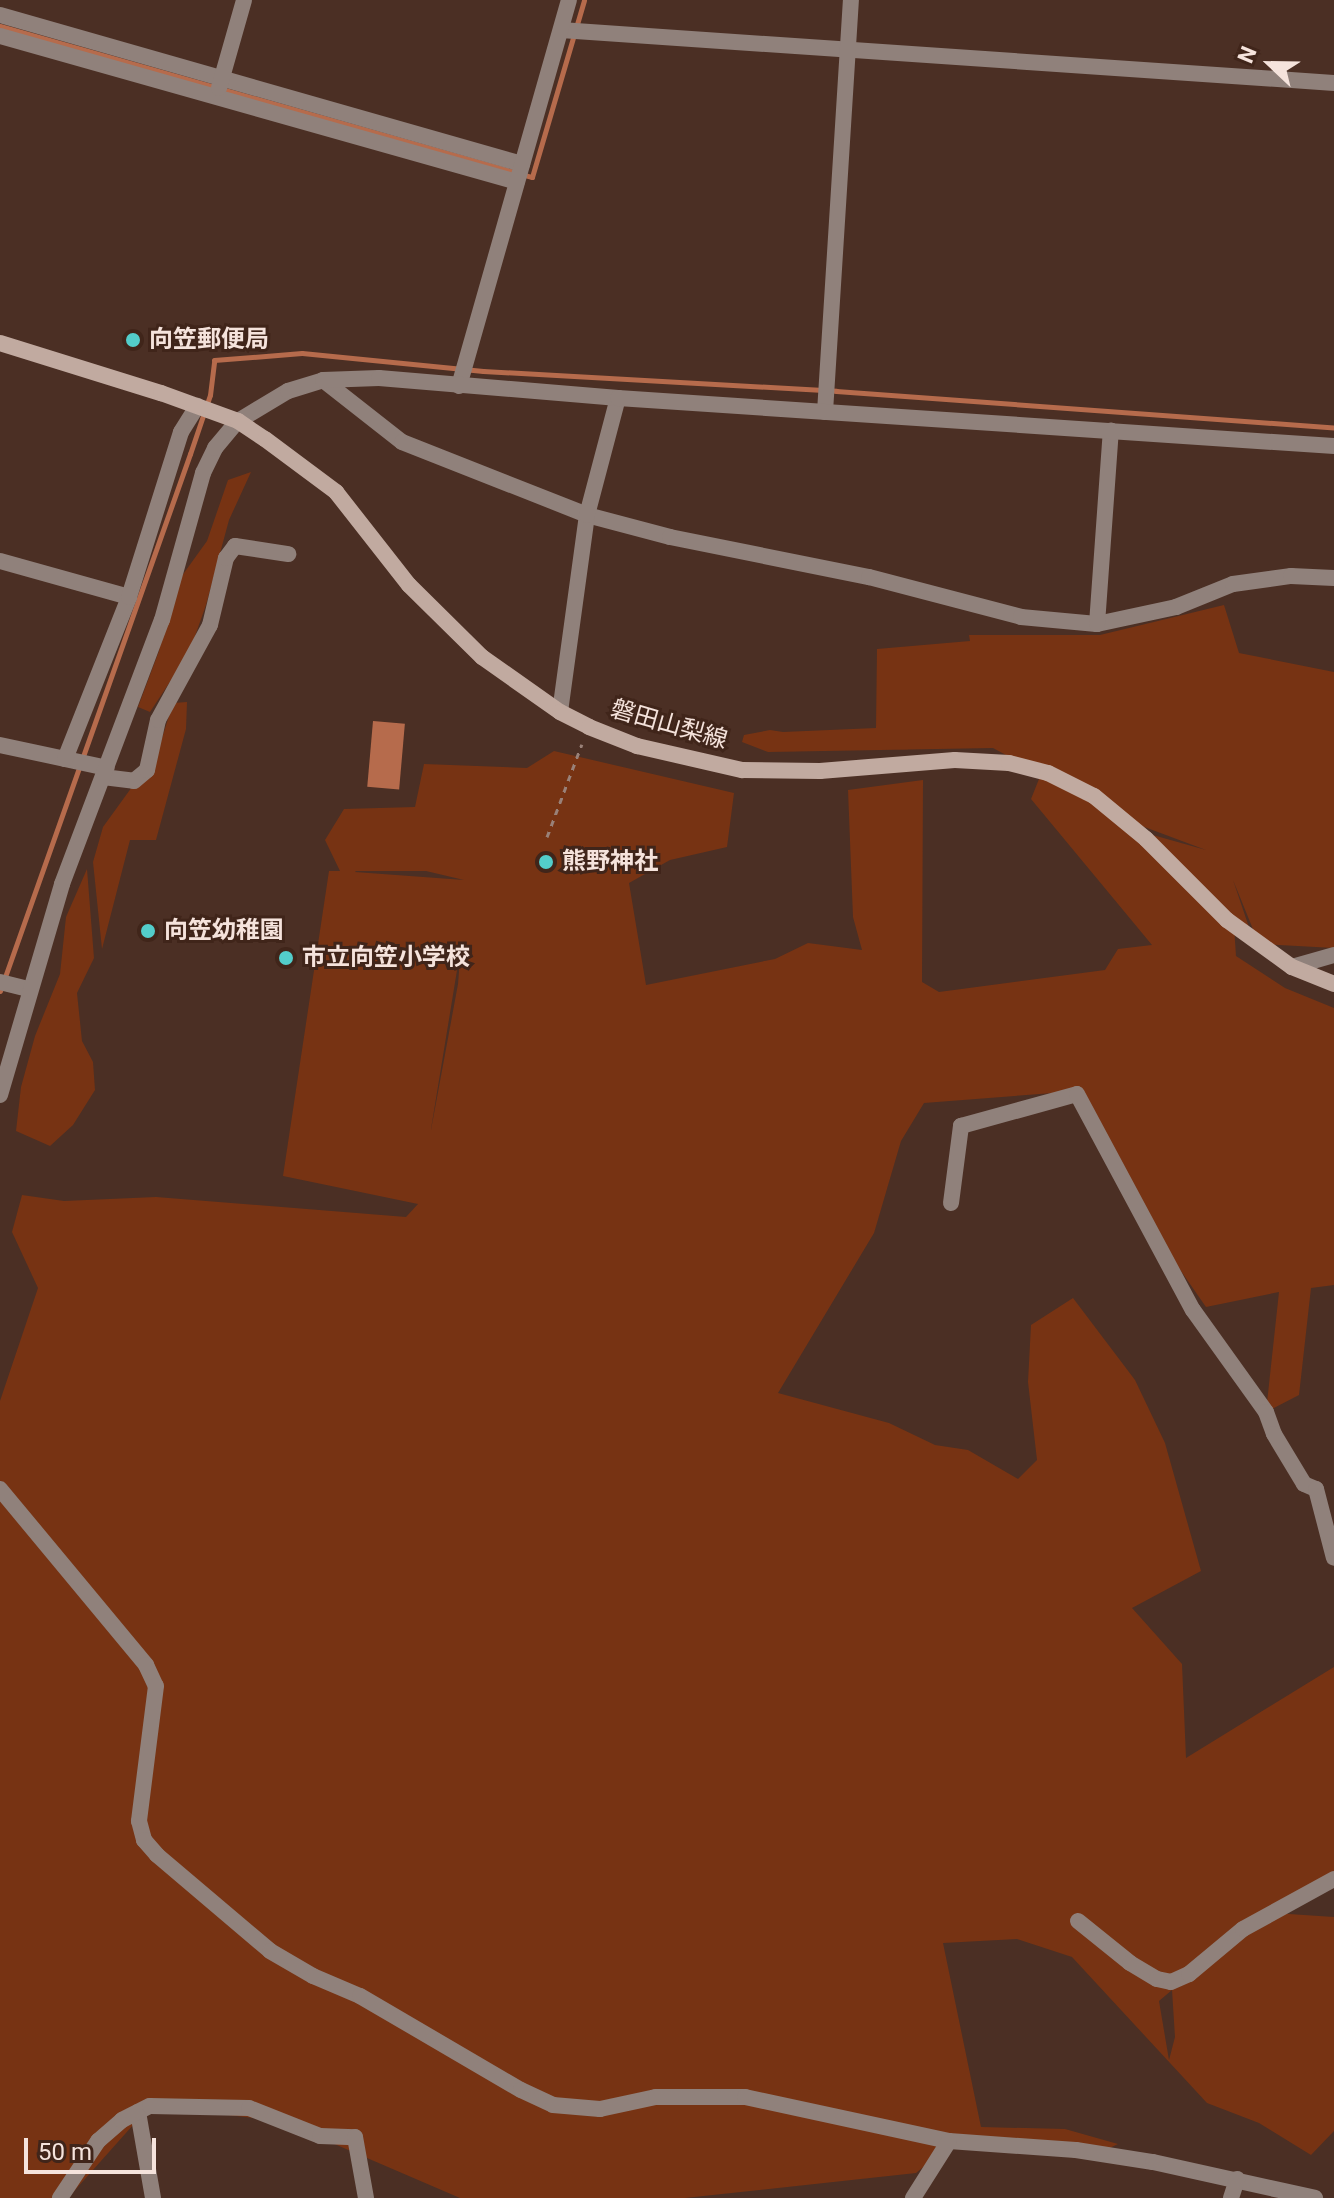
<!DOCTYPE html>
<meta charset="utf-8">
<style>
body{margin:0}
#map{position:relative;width:1334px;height:2198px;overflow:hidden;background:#4b2f24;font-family:Roboto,"Noto Sans JP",sans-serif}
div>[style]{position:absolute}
.green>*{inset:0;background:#773313}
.water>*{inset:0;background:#b66b4c;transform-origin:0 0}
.stream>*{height:5px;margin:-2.5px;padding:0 2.5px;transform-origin:2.5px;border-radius:2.5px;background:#b66b4c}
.path>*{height:3px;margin-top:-1.5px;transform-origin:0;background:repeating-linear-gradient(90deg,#998178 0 6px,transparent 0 12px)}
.minor>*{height:16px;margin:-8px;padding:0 8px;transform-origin:8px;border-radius:8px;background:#90817b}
.tertiary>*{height:16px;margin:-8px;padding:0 8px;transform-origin:8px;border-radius:8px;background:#90817b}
.secondary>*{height:16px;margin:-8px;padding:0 8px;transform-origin:8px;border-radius:8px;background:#c1aaa0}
.dots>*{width:22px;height:22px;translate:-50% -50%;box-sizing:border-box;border:4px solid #40251a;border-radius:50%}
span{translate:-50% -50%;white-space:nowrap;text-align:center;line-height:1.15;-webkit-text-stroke:6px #40251a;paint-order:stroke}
.poi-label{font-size:24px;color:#f5e3dc;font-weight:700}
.left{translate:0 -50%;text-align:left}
.street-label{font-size:24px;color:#f5e3dc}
.north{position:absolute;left:1230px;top:24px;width:80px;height:80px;-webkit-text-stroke:6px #40251a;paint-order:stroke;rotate:292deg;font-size:22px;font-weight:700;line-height:32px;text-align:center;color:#f5e3dc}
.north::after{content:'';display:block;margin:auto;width:28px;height:36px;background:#f5e3dc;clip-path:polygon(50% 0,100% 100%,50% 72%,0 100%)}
.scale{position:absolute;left:24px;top:2138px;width:132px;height:36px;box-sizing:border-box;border:4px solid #f5e3dc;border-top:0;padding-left:10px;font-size:24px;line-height:28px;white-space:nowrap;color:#f5e3dc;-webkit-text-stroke:6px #40251a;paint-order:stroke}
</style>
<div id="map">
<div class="green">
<i style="clip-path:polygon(251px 472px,229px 520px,206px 605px,189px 653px,150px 712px,138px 707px,159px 651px,171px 591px,207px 541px,228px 480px)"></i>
<i style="clip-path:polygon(evenodd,1224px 605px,1239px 653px,1334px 672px,1334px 948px,1259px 944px,1233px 880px,1253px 939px,1234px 926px,1236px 956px,1285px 988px,1334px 1008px,1334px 1285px,1311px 1288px,1299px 1395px,1266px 1412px,1279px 1292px,1206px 1307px,1149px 1225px,1077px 1095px,1053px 1093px,924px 1103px,901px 1141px,874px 1233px,778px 1393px,889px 1423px,935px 1445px,968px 1450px,1018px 1479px,1037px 1460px,1028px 1382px,1031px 1325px,1073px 1298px,1135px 1380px,1165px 1443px,1201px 1571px,1132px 1608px,1182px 1664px,1186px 1758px,1334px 1667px,1334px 1879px,1274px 1913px,1334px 1917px,1334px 2131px,1311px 2155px,1259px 2123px,1207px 2103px,1072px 1957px,1017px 1939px,943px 1943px,981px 2127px,1065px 2129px,1118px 2144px,1099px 2153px,955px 2141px,916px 2173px,685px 2198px,460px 2198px,281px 2121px,150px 2106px,68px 2198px,0 2198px,0 1401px,38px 1288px,12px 1232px,22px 1195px,64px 1201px,156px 1197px,406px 1217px,418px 1204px,283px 1176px,329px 871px,340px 871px,325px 840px,344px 809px,415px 807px,424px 764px,527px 768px,554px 751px,734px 793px,727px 847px,670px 860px,629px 883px,646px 985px,775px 959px,808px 943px,862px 950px,853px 917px,848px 790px,923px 780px,922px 982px,939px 992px,1105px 970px,1118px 949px,1152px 945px,1031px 799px,1041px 774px,993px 748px,768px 752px,742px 742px,744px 735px,770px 730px,783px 732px,876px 728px,877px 649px,970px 641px,969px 635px,1100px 635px,1224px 605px,1123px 819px,1206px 850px,1135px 830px,1123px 819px,1224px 605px,426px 871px,464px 880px,355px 872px,356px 871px,426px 871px,1224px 605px,461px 946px,458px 984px,431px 1130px,431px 1129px,461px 946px,1224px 605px,1172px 1990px,1175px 2037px,1169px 2060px,1159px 2001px,1172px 1990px)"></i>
<i style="clip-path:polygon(187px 702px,186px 729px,156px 840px,130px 840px,102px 949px,93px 862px,103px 827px,158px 751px,173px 703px)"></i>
<i style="clip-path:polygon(87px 869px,94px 958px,77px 993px,82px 1041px,93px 1062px,95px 1090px,73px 1125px,50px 1146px,16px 1131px,21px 1087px,35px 1036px,60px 974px,66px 917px)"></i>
</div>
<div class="water">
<i style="left:373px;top:721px;width:32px;height:66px;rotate:5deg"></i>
</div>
<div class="stream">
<i style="left:0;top:26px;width:553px;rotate:15.85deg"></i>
<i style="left:532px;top:177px;width:184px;rotate:-73.6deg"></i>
<i style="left:0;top:991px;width:570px;rotate:-70.52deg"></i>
<i style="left:190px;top:454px;width:62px;rotate:-71.3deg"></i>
<i style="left:210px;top:395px;width:35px;rotate:-83deg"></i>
<i style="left:214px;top:360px;width:88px;rotate:-4.5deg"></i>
<i style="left:302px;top:353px;width:182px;rotate:5.7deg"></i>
<i style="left:483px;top:371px;width:354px;rotate:3.2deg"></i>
<i style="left:836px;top:391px;width:499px;rotate:4.2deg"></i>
</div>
<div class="path">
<i style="left:547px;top:837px;width:99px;rotate:-69.4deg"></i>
</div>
<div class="minor">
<i style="left:0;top:15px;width:543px;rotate:15.93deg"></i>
<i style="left:561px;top:30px;width:775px;rotate:3.92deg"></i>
<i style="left:0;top:36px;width:537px;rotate:15.77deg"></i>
<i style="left:219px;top:88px;width:91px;rotate:-74.1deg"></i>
<i style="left:323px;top:380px;width:100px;rotate:38.1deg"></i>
<i style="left:402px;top:442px;width:199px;rotate:21.5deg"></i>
<i style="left:587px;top:515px;width:86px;rotate:14.8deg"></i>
<i style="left:670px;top:537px;width:203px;rotate:11.4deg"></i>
<i style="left:869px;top:577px;width:157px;rotate:14.7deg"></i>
<i style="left:1021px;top:617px;width:76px;rotate:5.3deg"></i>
<i style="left:1097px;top:624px;width:81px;rotate:-12.1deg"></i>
<i style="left:1176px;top:607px;width:61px;rotate:-22deg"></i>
<i style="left:1233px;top:584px;width:59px;rotate:-7.9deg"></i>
<i style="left:1291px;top:576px;width:43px;rotate:2.7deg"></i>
<i style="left:825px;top:412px;width:413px;rotate:-86.4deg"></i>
<i style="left:0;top:561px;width:134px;rotate:15.6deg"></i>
<i style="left:1097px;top:624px;width:194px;rotate:-85.9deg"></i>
<i style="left:560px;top:712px;width:199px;rotate:-82.2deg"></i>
<i style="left:587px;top:515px;width:121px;rotate:-75.2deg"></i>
<i style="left:0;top:745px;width:109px;rotate:12.1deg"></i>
<i style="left:65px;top:759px;width:174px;rotate:-68.4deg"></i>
<i style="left:129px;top:597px;width:173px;rotate:-72.5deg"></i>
<i style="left:181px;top:432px;width:31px;rotate:-58deg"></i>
<i style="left:103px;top:777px;width:31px;rotate:7deg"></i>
<i style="left:134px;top:781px;width:17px;rotate:-40deg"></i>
<i style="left:147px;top:770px;width:51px;rotate:-77.6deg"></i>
<i style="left:158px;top:720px;width:108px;rotate:-61.3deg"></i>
<i style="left:210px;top:625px;width:69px;rotate:-76.6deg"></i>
<i style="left:226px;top:558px;width:15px;rotate:-53deg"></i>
<i style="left:235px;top:546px;width:54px;rotate:8.6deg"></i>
<i style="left:1292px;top:967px;width:44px;rotate:-15.9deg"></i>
<i style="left:0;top:982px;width:30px;rotate:14deg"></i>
<i style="left:951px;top:1203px;width:78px;rotate:-82.6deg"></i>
<i style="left:961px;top:1126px;width:120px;rotate:-15.4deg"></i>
<i style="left:1077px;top:1094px;width:245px;rotate:61.8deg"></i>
<i style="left:1193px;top:1310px;width:125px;rotate:54.4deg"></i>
<i style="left:1266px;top:1412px;width:23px;rotate:70deg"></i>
<i style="left:1274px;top:1434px;width:58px;rotate:59deg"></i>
<i style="left:1304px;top:1484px;width:13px;rotate:23deg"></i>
<i style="left:1316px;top:1489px;width:71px;rotate:75.4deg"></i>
<i style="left:0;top:1489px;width:229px;rotate:50.3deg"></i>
<i style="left:146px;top:1665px;width:23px;rotate:65deg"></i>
<i style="left:156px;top:1686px;width:136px;rotate:97.2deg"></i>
<i style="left:139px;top:1821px;width:20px;rotate:75deg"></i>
<i style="left:144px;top:1840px;width:20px;rotate:49deg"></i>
<i style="left:157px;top:1855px;width:148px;rotate:40.3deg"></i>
<i style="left:270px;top:1951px;width:50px;rotate:30.2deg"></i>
<i style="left:313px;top:1976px;width:51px;rotate:23.1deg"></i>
<i style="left:360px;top:1996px;width:186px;rotate:30.3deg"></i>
<i style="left:521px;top:2090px;width:35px;rotate:25deg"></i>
<i style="left:553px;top:2105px;width:47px;rotate:4.9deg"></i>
<i style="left:600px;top:2109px;width:57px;rotate:-12.1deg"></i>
<i style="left:656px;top:2097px;width:89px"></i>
<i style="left:745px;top:2097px;width:209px;rotate:12.2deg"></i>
<i style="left:949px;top:2141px;width:127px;rotate:4.1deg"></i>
<i style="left:1076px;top:2150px;width:78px;rotate:8.9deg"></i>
<i style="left:1153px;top:2162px;width:166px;rotate:12.5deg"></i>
<i style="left:1078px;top:1921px;width:67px;rotate:38.9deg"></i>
<i style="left:1130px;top:1963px;width:31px;rotate:31deg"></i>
<i style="left:1157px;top:1979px;width:14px;rotate:12deg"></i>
<i style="left:1171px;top:1982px;width:20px;rotate:-24deg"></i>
<i style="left:1189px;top:1974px;width:70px;rotate:-39.8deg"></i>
<i style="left:1243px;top:1929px;width:104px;rotate:-28.8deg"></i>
<i style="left:138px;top:2112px;width:87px;rotate:80.1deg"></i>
<i style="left:60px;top:2198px;width:69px;rotate:-56.3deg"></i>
<i style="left:98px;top:2141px;width:32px;rotate:-41deg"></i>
<i style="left:122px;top:2120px;width:31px;rotate:-27deg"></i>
<i style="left:150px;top:2106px;width:99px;rotate:1.2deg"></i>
<i style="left:249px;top:2108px;width:76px;rotate:21.5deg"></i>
<i style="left:320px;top:2136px;width:35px;rotate:2deg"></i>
<i style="left:355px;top:2137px;width:62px;rotate:79.8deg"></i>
<i style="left:913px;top:2198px;width:67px;rotate:-57.7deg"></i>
<i style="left:1231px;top:2198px;width:20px;rotate:-72deg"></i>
</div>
<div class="tertiary">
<i style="left:459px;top:386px;width:401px;rotate:-74.1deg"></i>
<i style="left:0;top:1095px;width:220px;rotate:-73.6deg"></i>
<i style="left:62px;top:884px;width:282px;rotate:-69.3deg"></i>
<i style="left:162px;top:620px;width:153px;rotate:-74.4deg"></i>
<i style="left:203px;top:473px;width:28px;rotate:-64deg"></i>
<i style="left:215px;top:448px;width:35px;rotate:-50deg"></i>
<i style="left:238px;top:421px;width:58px;rotate:-31deg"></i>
<i style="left:288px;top:391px;width:37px;rotate:-17deg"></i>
<i style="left:323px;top:380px;width:56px;rotate:-2deg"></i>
<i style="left:379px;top:378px;width:240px;rotate:4.8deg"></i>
<i style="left:618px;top:398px;width:718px;rotate:3.84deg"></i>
</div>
<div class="secondary">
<i style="left:0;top:343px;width:169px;rotate:17.3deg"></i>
<i style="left:161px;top:393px;width:82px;rotate:20deg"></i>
<i style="left:238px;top:421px;width:32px;rotate:34deg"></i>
<i style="left:265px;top:439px;width:89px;rotate:36.7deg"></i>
<i style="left:336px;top:492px;width:118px;rotate:51.9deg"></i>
<i style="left:409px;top:585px;width:103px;rotate:44.6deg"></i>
<i style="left:482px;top:657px;width:95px;rotate:35.2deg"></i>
<i style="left:560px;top:712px;width:33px;rotate:27deg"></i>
<i style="left:589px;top:727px;width:52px;rotate:21.6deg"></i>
<i style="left:637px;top:746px;width:108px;rotate:12.9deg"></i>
<i style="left:742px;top:770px;width:78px;rotate:0.7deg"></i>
<i style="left:820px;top:771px;width:135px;rotate:-4.7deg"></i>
<i style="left:955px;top:760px;width:54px;rotate:3.2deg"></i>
<i style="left:1009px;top:763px;width:40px;rotate:14.4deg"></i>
<i style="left:1048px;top:773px;width:51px;rotate:26.6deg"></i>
<i style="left:1094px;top:796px;width:67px;rotate:39.6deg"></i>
<i style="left:1146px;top:839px;width:115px;rotate:45deg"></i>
<i style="left:1227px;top:920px;width:80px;rotate:35.9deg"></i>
<i style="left:1292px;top:967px;width:45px;rotate:22deg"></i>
</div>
<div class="dots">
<i style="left:133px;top:340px;background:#53cdca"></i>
<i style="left:546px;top:862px;background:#53cdca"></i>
<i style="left:148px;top:931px;background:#53cdca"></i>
<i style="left:286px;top:958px;background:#53cdca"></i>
</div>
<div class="poi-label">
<span class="left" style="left:149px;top:340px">向笠郵便局</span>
<span class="left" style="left:562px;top:862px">熊野神社</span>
<span class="left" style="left:164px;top:931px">向笠幼稚園</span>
<span class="left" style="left:302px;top:958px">市立向笠小学校</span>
</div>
<div class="street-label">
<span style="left:669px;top:725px;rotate:16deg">磐田山梨線</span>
</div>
<div class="north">N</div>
<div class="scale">50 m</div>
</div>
